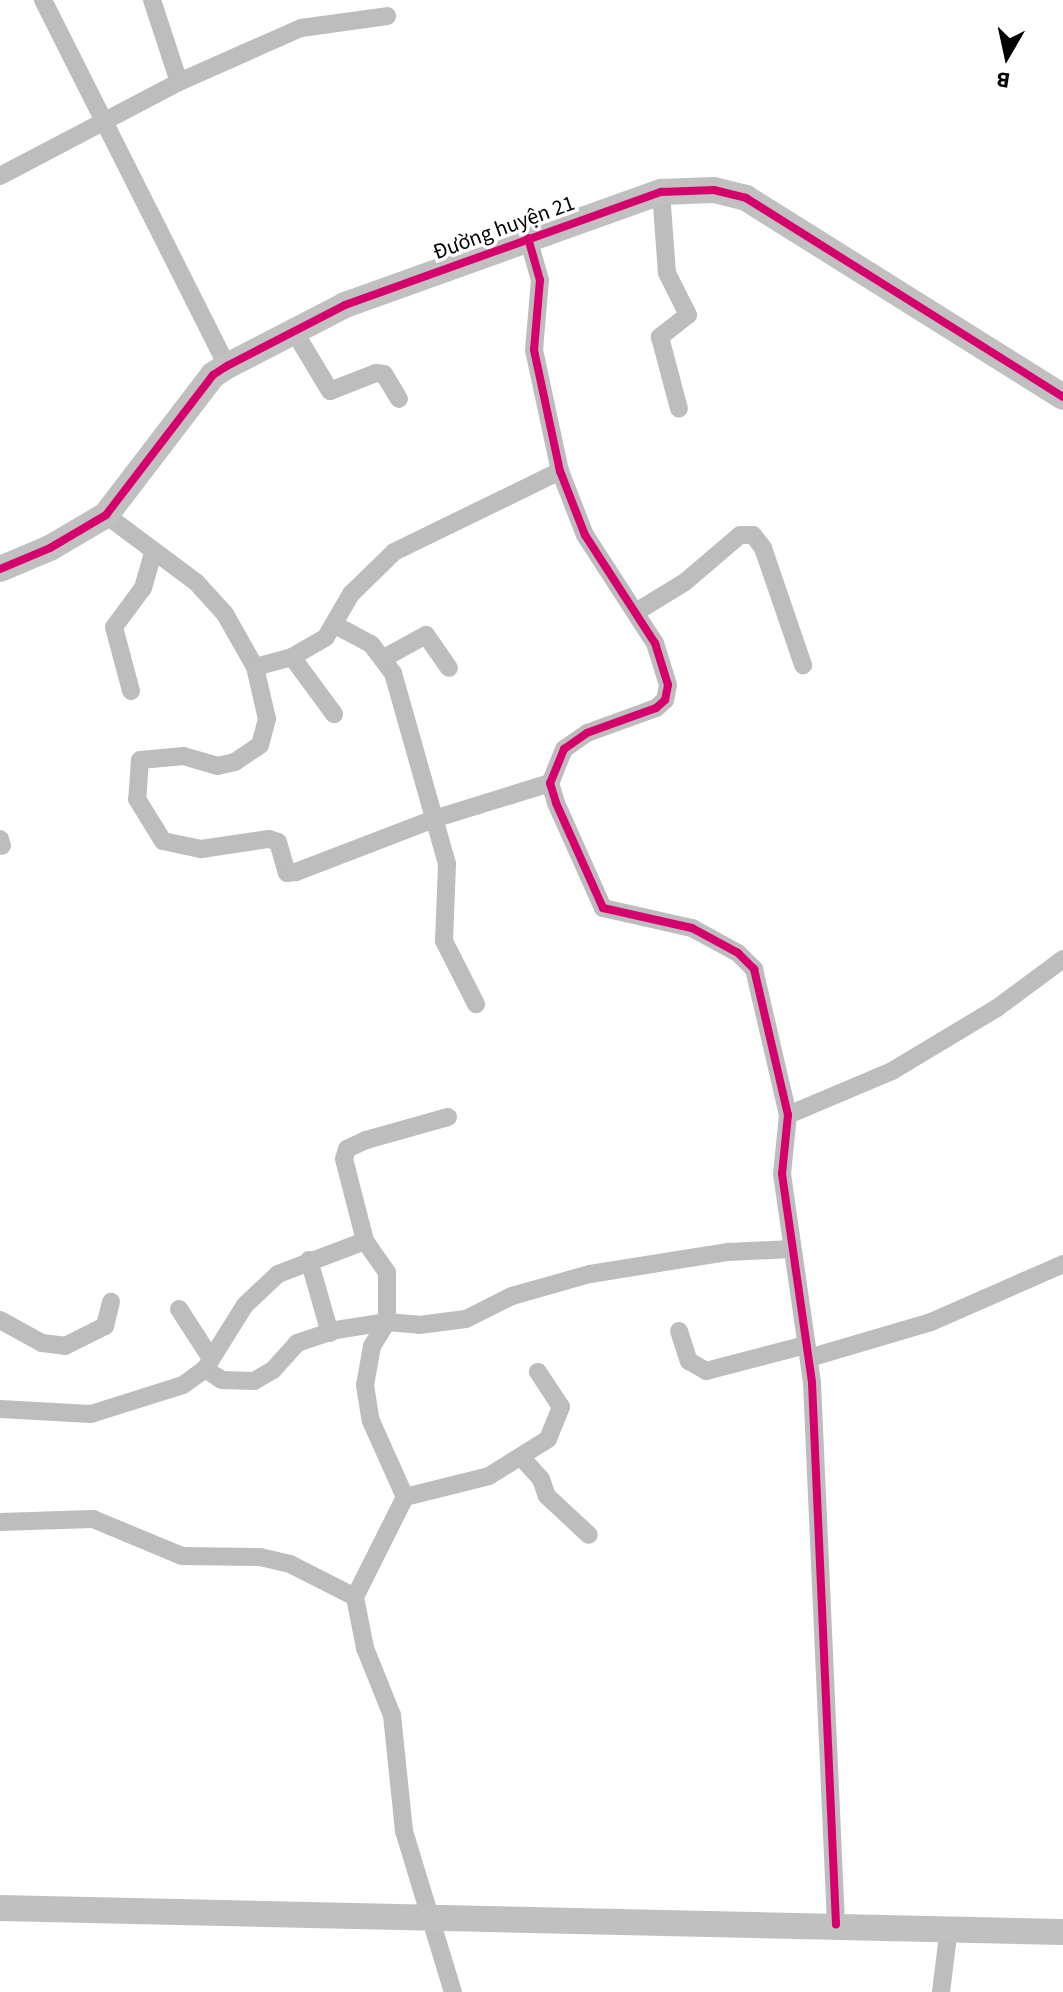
<!DOCTYPE html>
<meta charset="utf-8">
<style>
body{margin:0}
#map{position:relative;width:1063px;height:1992px;overflow:hidden;background:#fff;font-family:"Source Sans 3",sans-serif}
div>[style]{position:absolute}
.street>*{height:18px;margin:-9px;padding:0 9px;transform-origin:9px;border-radius:9px;background:#bdbdbd}
.secondary>*{height:26px;margin:-13px;padding:0 13px;transform-origin:13px;border-radius:13px;background:#c0c0c0}
.cycleway>*{height:8px;margin:-4px;padding:0 4px;transform-origin:4px;border-radius:4px;background:#d6006c}
span{translate:-50% -50%;white-space:nowrap;text-align:center;line-height:1.15;-webkit-text-stroke:7px #fff;paint-order:stroke}
.street-label{font-size:22px;color:#000}
.north{position:absolute;left:967px;top:16px;width:80px;height:80px;-webkit-text-stroke:6px #fff;paint-order:stroke;rotate:189deg;font-size:22px;font-weight:700;line-height:32px;text-align:center;color:#000}
.north::after{content:'';display:block;margin:auto;width:28px;height:36px;background:#000;clip-path:polygon(50% 0,100% 100%,50% 72%,0 100%)}
</style>
<div id="map">
<div class="street">
<i style="left:43px;top:0;width:410px;rotate:63.3deg"></i>
<i style="left:152px;top:0;width:86px;rotate:71.8deg"></i>
<i style="left:0;top:176px;width:202px;rotate:-27.7deg"></i>
<i style="left:179px;top:82px;width:133px;rotate:-23.9deg"></i>
<i style="left:301px;top:28px;width:87px;rotate:-7.9deg"></i>
<i style="left:661px;top:192px;width:81px;rotate:85.8deg"></i>
<i style="left:667px;top:273px;width:47px;rotate:63.4deg"></i>
<i style="left:688px;top:315px;width:36px;rotate:142deg"></i>
<i style="left:660px;top:337px;width:74px;rotate:75.2deg"></i>
<i style="left:528px;top:238px;width:44px;rotate:74.1deg"></i>
<i style="left:540px;top:280px;width:70px;rotate:94.9deg"></i>
<i style="left:534px;top:350px;width:124px;rotate:77.9deg"></i>
<i style="left:560px;top:471px;width:69px;rotate:68.7deg"></i>
<i style="left:585px;top:535px;width:129px;rotate:57.1deg"></i>
<i style="left:655px;top:643px;width:44px;rotate:72.8deg"></i>
<i style="left:668px;top:685px;width:15px;rotate:101deg"></i>
<i style="left:665px;top:700px;width:12px;rotate:138deg"></i>
<i style="left:656px;top:708px;width:73px;rotate:160.1deg"></i>
<i style="left:587px;top:733px;width:28px;rotate:145deg"></i>
<i style="left:564px;top:749px;width:37px;rotate:112deg"></i>
<i style="left:550px;top:783px;width:21px;rotate:73deg"></i>
<i style="left:556px;top:803px;width:115px;rotate:65.9deg"></i>
<i style="left:603px;top:908px;width:91px;rotate:12.7deg"></i>
<i style="left:692px;top:928px;width:52px;rotate:28.5deg"></i>
<i style="left:738px;top:953px;width:23px;rotate:45deg"></i>
<i style="left:754px;top:969px;width:150px;rotate:76.9deg"></i>
<i style="left:788px;top:1115px;width:59px;rotate:95.8deg"></i>
<i style="left:782px;top:1174px;width:211px;rotate:81.8deg"></i>
<i style="left:812px;top:1383px;width:542px;rotate:87.46deg"></i>
<i style="left:294px;top:331px;width:70px;rotate:59deg"></i>
<i style="left:330px;top:391px;width:49px;rotate:-21.4deg"></i>
<i style="left:376px;top:373px;width:8px;rotate:7deg"></i>
<i style="left:384px;top:374px;width:29px;rotate:59deg"></i>
<i style="left:106px;top:515px;width:112px;rotate:36.7deg"></i>
<i style="left:196px;top:582px;width:43px;rotate:47.8deg"></i>
<i style="left:225px;top:614px;width:61px;rotate:60.5deg"></i>
<i style="left:255px;top:667px;width:53px;rotate:77deg"></i>
<i style="left:267px;top:719px;width:27px;rotate:105deg"></i>
<i style="left:260px;top:745px;width:30px;rotate:146deg"></i>
<i style="left:235px;top:762px;width:17px;rotate:167deg"></i>
<i style="left:218px;top:766px;width:35px;rotate:-164deg"></i>
<i style="left:184px;top:756px;width:44px;rotate:174.8deg"></i>
<i style="left:140px;top:760px;width:39px;rotate:94deg"></i>
<i style="left:137px;top:799px;width:49px;rotate:58.2deg"></i>
<i style="left:163px;top:841px;width:39px;rotate:12deg"></i>
<i style="left:201px;top:849px;width:69px;rotate:-8.4deg"></i>
<i style="left:269px;top:839px;width:9px;rotate:18deg"></i>
<i style="left:278px;top:842px;width:32px;rotate:74deg"></i>
<i style="left:287px;top:873px;width:9px;rotate:-6deg"></i>
<i style="left:296px;top:872px;width:151px;rotate:-21deg"></i>
<i style="left:437px;top:818px;width:118px;rotate:-17.2deg"></i>
<i style="left:636px;top:612px;width:57px;rotate:-31.5deg"></i>
<i style="left:685px;top:582px;width:72px;rotate:-40.5deg"></i>
<i style="left:740px;top:535px;width:13px"></i>
<i style="left:753px;top:535px;width:16px;rotate:52deg"></i>
<i style="left:763px;top:548px;width:124px;rotate:71.1deg"></i>
<i style="left:337px;top:626px;width:38px;rotate:28deg"></i>
<i style="left:371px;top:644px;width:36px;rotate:53deg"></i>
<i style="left:393px;top:673px;width:198px;rotate:74.2deg"></i>
<i style="left:447px;top:864px;width:77px;rotate:92.2deg"></i>
<i style="left:444px;top:941px;width:71px;rotate:63.1deg"></i>
<i style="left:292px;top:657px;width:71px;rotate:53.6deg"></i>
<i style="left:384px;top:658px;width:48px;rotate:-28.7deg"></i>
<i style="left:426px;top:635px;width:40px;rotate:55.1deg"></i>
<i style="left:255px;top:667px;width:38px;rotate:-15deg"></i>
<i style="left:292px;top:657px;width:39px;rotate:-30deg"></i>
<i style="left:326px;top:637px;width:50px;rotate:-59.8deg"></i>
<i style="left:351px;top:594px;width:60px;rotate:-44.3deg"></i>
<i style="left:394px;top:552px;width:185px;rotate:-26deg"></i>
<i style="left:131px;top:691px;width:66px;rotate:-104.9deg"></i>
<i style="left:114px;top:627px;width:49px;rotate:-53.4deg"></i>
<i style="left:143px;top:588px;width:35px;rotate:-74deg"></i>
<i style="left:0;top:839px;width:7px;rotate:74deg"></i>
<i style="left:788px;top:1115px;width:113px;rotate:-22.9deg"></i>
<i style="left:892px;top:1071px;width:122px;rotate:-31deg"></i>
<i style="left:997px;top:1008px;width:82px;rotate:-36.6deg"></i>
<i style="left:448px;top:1117px;width:85px;rotate:164.3deg"></i>
<i style="left:366px;top:1140px;width:21px;rotate:155deg"></i>
<i style="left:347px;top:1149px;width:10px;rotate:107deg"></i>
<i style="left:344px;top:1159px;width:85px;rotate:75.6deg"></i>
<i style="left:365px;top:1241px;width:38px;rotate:55deg"></i>
<i style="left:387px;top:1272px;width:50px;rotate:90deg"></i>
<i style="left:387px;top:1322px;width:28px;rotate:122deg"></i>
<i style="left:372px;top:1346px;width:40px;rotate:100deg"></i>
<i style="left:365px;top:1385px;width:36px;rotate:81deg"></i>
<i style="left:371px;top:1421px;width:83px;rotate:65.9deg"></i>
<i style="left:405px;top:1497px;width:112px;rotate:116.6deg"></i>
<i style="left:355px;top:1597px;width:52px;rotate:78.9deg"></i>
<i style="left:365px;top:1648px;width:72px;rotate:68.1deg"></i>
<i style="left:392px;top:1715px;width:117px;rotate:84.1deg"></i>
<i style="left:404px;top:1831px;width:168px;rotate:73.1deg"></i>
<i style="left:309px;top:1260px;width:76px;rotate:74deg"></i>
<i style="left:179px;top:1309px;width:57px;rotate:57.1deg"></i>
<i style="left:0;top:1320px;width:48px;rotate:28.7deg"></i>
<i style="left:42px;top:1343px;width:23px;rotate:7deg"></i>
<i style="left:65px;top:1346px;width:45px;rotate:-26.6deg"></i>
<i style="left:105px;top:1326px;width:25px;rotate:-76deg"></i>
<i style="left:679px;top:1331px;width:32px;rotate:72deg"></i>
<i style="left:689px;top:1361px;width:20px;rotate:30deg"></i>
<i style="left:706px;top:1371px;width:103px;rotate:-14.6deg"></i>
<i style="left:809px;top:1358px;width:127px;rotate:-16.4deg"></i>
<i style="left:931px;top:1322px;width:144px;rotate:-23.7deg"></i>
<i style="left:205px;top:1369px;width:20px;rotate:33deg"></i>
<i style="left:222px;top:1380px;width:32px;rotate:2deg"></i>
<i style="left:254px;top:1381px;width:22px;rotate:-30deg"></i>
<i style="left:273px;top:1370px;width:36px;rotate:-48deg"></i>
<i style="left:297px;top:1343px;width:41px;rotate:-18.4deg"></i>
<i style="left:336px;top:1330px;width:52px;rotate:-8.9deg"></i>
<i style="left:387px;top:1322px;width:32px;rotate:5deg"></i>
<i style="left:419px;top:1325px;width:47px;rotate:-7.3deg"></i>
<i style="left:466px;top:1319px;width:51px;rotate:-26.6deg"></i>
<i style="left:512px;top:1296px;width:81px;rotate:-15.8deg"></i>
<i style="left:590px;top:1274px;width:140px;rotate:-9.1deg"></i>
<i style="left:728px;top:1252px;width:63px;rotate:-2.7deg"></i>
<i style="left:0;top:1409px;width:91px;rotate:3.1deg"></i>
<i style="left:91px;top:1414px;width:96px;rotate:-17.5deg"></i>
<i style="left:183px;top:1385px;width:27px;rotate:-36deg"></i>
<i style="left:205px;top:1369px;width:75px;rotate:-58deg"></i>
<i style="left:245px;top:1305px;width:45px;rotate:-43.2deg"></i>
<i style="left:278px;top:1274px;width:93px;rotate:-20.8deg"></i>
<i style="left:522px;top:1458px;width:28px;rotate:48deg"></i>
<i style="left:541px;top:1479px;width:18px;rotate:71deg"></i>
<i style="left:547px;top:1496px;width:57px;rotate:42.9deg"></i>
<i style="left:405px;top:1497px;width:87px;rotate:-14deg"></i>
<i style="left:489px;top:1476px;width:70px;rotate:-32.1deg"></i>
<i style="left:548px;top:1439px;width:35px;rotate:-68deg"></i>
<i style="left:561px;top:1407px;width:42px;rotate:-123.3deg"></i>
<i style="left:0;top:1522px;width:93px;rotate:-1.8deg"></i>
<i style="left:93px;top:1519px;width:96px;rotate:22.6deg"></i>
<i style="left:182px;top:1556px;width:78px;rotate:0.7deg"></i>
<i style="left:260px;top:1557px;width:31px;rotate:13deg"></i>
<i style="left:290px;top:1564px;width:73px;rotate:26.9deg"></i>
<i style="left:941px;top:1992px;width:64px;rotate:-82.9deg"></i>
</div>
<div class="secondary">
<i style="left:0;top:569px;width:54px;rotate:-22.8deg"></i>
<i style="left:50px;top:548px;width:65px;rotate:-30.5deg"></i>
<i style="left:106px;top:515px;width:176px;rotate:-52.6deg"></i>
<i style="left:213px;top:375px;width:17px;rotate:-33deg"></i>
<i style="left:227px;top:366px;width:133px;rotate:-27.3deg"></i>
<i style="left:345px;top:305px;width:336px;rotate:-19.7deg"></i>
<i style="left:661px;top:192px;width:53px;rotate:-2.2deg"></i>
<i style="left:714px;top:190px;width:33px;rotate:14deg"></i>
<i style="left:746px;top:198px;width:374px;rotate:32.1deg"></i>
<i style="left:0;top:1908px;width:1063px;rotate:1.29deg"></i>
</div>
<div class="cycleway">
<i style="left:528px;top:238px;width:44px;rotate:74.1deg"></i>
<i style="left:540px;top:280px;width:70px;rotate:94.9deg"></i>
<i style="left:534px;top:350px;width:124px;rotate:77.9deg"></i>
<i style="left:560px;top:471px;width:69px;rotate:68.7deg"></i>
<i style="left:585px;top:535px;width:129px;rotate:57.1deg"></i>
<i style="left:655px;top:643px;width:44px;rotate:72.8deg"></i>
<i style="left:668px;top:685px;width:15px;rotate:101deg"></i>
<i style="left:665px;top:700px;width:12px;rotate:138deg"></i>
<i style="left:656px;top:708px;width:73px;rotate:160.1deg"></i>
<i style="left:587px;top:733px;width:28px;rotate:145deg"></i>
<i style="left:564px;top:749px;width:37px;rotate:112deg"></i>
<i style="left:550px;top:783px;width:21px;rotate:73deg"></i>
<i style="left:556px;top:803px;width:115px;rotate:65.9deg"></i>
<i style="left:603px;top:908px;width:91px;rotate:12.7deg"></i>
<i style="left:692px;top:928px;width:52px;rotate:28.5deg"></i>
<i style="left:738px;top:953px;width:23px;rotate:45deg"></i>
<i style="left:754px;top:969px;width:150px;rotate:76.9deg"></i>
<i style="left:788px;top:1115px;width:59px;rotate:95.8deg"></i>
<i style="left:782px;top:1174px;width:211px;rotate:81.8deg"></i>
<i style="left:812px;top:1383px;width:542px;rotate:87.46deg"></i>
<i style="left:0;top:569px;width:54px;rotate:-22.8deg"></i>
<i style="left:50px;top:548px;width:65px;rotate:-30.5deg"></i>
<i style="left:106px;top:515px;width:176px;rotate:-52.6deg"></i>
<i style="left:213px;top:375px;width:17px;rotate:-33deg"></i>
<i style="left:227px;top:366px;width:133px;rotate:-27.3deg"></i>
<i style="left:345px;top:305px;width:336px;rotate:-19.7deg"></i>
<i style="left:661px;top:192px;width:53px;rotate:-2.2deg"></i>
<i style="left:714px;top:190px;width:33px;rotate:14deg"></i>
<i style="left:746px;top:198px;width:374px;rotate:32.1deg"></i>
</div>
<div class="street-label">
<span style="left:504px;top:228px;rotate:-20deg">Đường huyện 21</span>
</div>
<div class="north">B</div>
</div>
